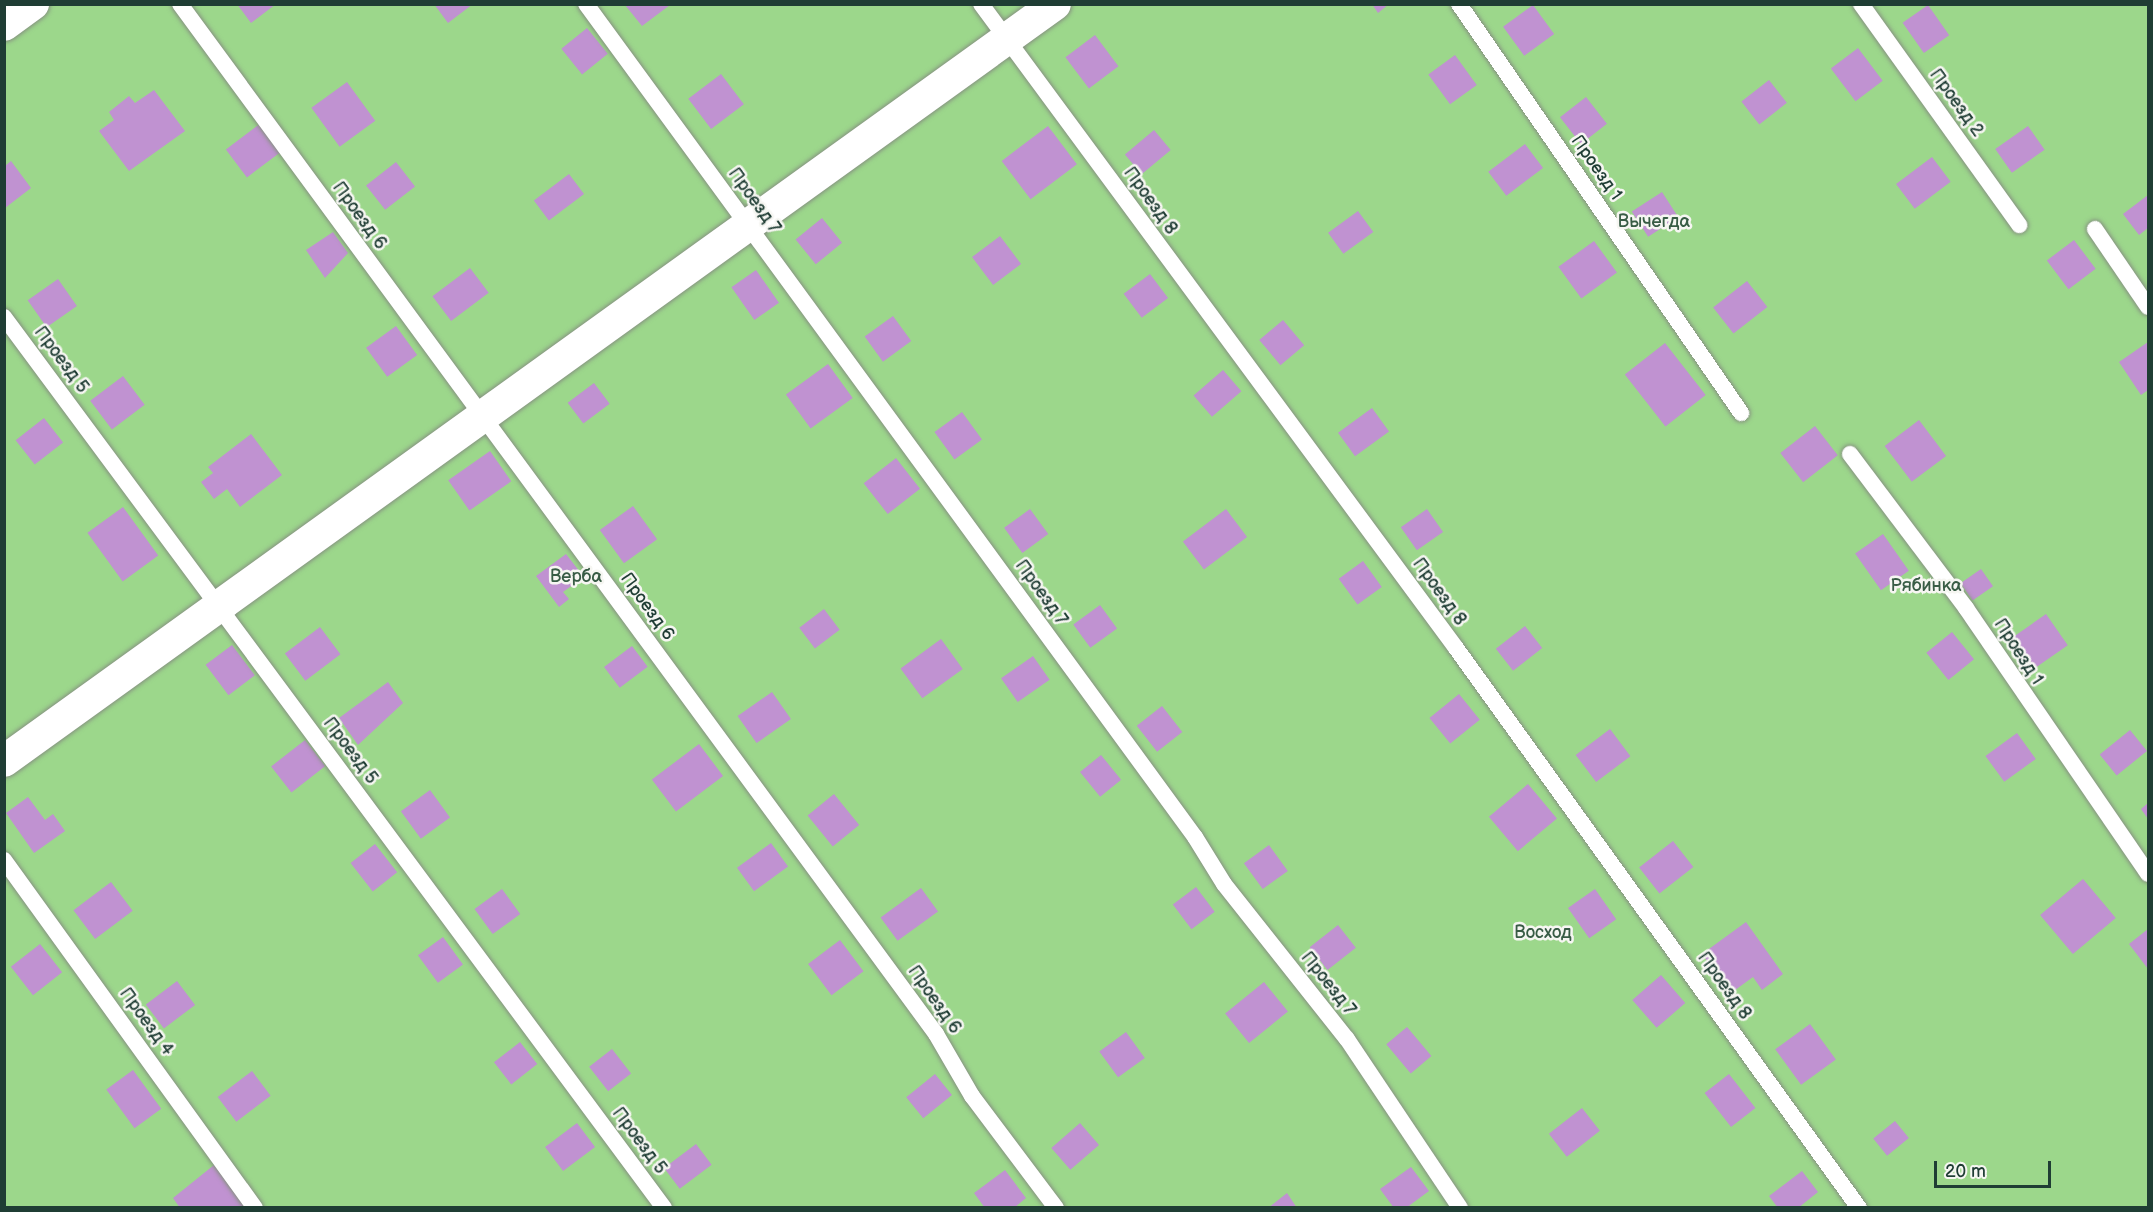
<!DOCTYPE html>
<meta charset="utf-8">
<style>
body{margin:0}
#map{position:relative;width:2153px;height:1212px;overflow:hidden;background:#ece7ce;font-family:"Balsamiq Sans",sans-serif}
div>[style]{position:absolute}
.green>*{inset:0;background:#9cd78b;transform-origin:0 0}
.building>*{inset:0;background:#c092d1;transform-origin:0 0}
.roads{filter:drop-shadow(0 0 2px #869281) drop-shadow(0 0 2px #869281)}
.service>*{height:16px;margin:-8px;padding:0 8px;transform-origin:8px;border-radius:8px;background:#fff}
.minor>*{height:32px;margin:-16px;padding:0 16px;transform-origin:16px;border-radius:16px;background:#fff}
span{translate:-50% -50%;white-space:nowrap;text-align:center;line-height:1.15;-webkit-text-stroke:5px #f6f6f2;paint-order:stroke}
.street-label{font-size:18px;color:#1f3d34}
.park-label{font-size:18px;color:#385c45}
.frame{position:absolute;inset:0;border:6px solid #1f3d34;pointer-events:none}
.scale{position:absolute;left:1934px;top:1161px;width:117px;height:27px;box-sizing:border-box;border:3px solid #1f3d34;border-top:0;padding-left:8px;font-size:18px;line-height:21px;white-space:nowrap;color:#1f3d34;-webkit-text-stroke:4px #f6f6f2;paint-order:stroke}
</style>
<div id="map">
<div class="green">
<i style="left:4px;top:5px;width:2144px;height:1202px"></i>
</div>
<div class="building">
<i style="clip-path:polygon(237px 4px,276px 4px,251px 23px)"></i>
<i style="clip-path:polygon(434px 4px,473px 4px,448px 23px)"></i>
<i style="clip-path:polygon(1372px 4px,1389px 4px,1378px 13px)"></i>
<i style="clip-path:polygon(625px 5px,670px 5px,642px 26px)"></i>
<i style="left:1533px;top:5px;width:36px;height:37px;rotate:54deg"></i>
<i style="left:1928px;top:5px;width:37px;height:31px;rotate:55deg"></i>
<i style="left:587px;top:28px;width:33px;height:33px;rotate:51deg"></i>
<i style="left:1095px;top:35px;width:39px;height:37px;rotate:53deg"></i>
<i style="left:1858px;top:48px;width:41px;height:34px;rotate:53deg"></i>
<i style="left:1455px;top:55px;width:37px;height:33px;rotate:54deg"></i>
<i style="left:721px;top:74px;width:38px;height:41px;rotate:53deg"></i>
<i style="left:1769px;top:80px;width:29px;height:35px;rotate:52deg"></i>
<i style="left:347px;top:82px;width:48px;height:44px;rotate:54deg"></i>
<i style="clip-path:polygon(154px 90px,185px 131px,129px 171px,99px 131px,114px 120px,109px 112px,129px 96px,135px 103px)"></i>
<i style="left:1586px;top:97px;width:34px;height:33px;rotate:52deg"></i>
<i style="left:261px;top:123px;width:35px;height:44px;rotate:53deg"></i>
<i style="left:1048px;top:126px;width:48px;height:58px;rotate:53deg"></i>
<i style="left:2028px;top:126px;width:29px;height:40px;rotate:55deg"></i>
<i style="left:1154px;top:130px;width:26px;height:38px;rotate:50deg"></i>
<i style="left:1525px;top:144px;width:30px;height:46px;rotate:53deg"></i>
<i style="left:1932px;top:157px;width:31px;height:45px;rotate:53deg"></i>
<i style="clip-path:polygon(11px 161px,31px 188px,5px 208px,5px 166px)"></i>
<i style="left:396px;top:162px;width:31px;height:38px;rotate:52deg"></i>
<i style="left:569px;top:174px;width:25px;height:44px;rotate:53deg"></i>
<i style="left:1662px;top:192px;width:30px;height:36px;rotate:57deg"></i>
<i style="clip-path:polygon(2148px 195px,2148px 228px,2139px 235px,2123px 214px)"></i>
<i style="left:1358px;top:211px;width:26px;height:37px;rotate:54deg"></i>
<i style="left:822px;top:218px;width:32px;height:34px;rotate:51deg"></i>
<i style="clip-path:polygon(333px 232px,348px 253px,325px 278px,306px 250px)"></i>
<i style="left:1000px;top:236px;width:35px;height:35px;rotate:53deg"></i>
<i style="left:2074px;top:240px;width:36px;height:34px;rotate:53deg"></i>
<i style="left:1594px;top:241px;width:39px;height:44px;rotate:54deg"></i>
<i style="left:470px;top:268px;width:31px;height:47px;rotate:53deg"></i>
<i style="left:756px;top:270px;width:40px;height:30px;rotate:55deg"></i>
<i style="left:1150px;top:274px;width:30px;height:33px;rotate:53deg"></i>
<i style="left:58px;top:279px;width:33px;height:37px;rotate:55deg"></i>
<i style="left:1747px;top:281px;width:33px;height:43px;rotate:52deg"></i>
<i style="left:893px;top:316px;width:31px;height:35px;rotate:54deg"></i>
<i style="left:1283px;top:320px;width:33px;height:31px;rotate:50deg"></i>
<i style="left:396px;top:326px;width:36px;height:37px;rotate:54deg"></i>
<i style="clip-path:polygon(2148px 342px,2148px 390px,2141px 395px,2119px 362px)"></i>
<i style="left:1665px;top:343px;width:66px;height:51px;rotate:52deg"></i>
<i style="left:828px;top:364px;width:42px;height:52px;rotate:54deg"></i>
<i style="left:1223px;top:370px;width:28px;height:39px;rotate:49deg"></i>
<i style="left:123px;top:376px;width:36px;height:41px;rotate:53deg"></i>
<i style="left:594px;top:383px;width:26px;height:33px;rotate:53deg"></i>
<i style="left:1372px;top:408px;width:29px;height:42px;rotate:54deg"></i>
<i style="left:962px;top:412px;width:34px;height:34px;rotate:54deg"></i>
<i style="left:44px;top:418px;width:31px;height:36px;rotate:52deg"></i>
<i style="left:1919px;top:420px;width:45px;height:43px;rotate:53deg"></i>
<i style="left:1815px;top:426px;width:37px;height:44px;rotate:52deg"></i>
<i style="clip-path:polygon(251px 434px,282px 475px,240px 507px,227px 489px,214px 499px,201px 482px,213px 473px,208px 467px)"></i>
<i style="left:490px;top:451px;width:37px;height:51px;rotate:55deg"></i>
<i style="left:896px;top:458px;width:39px;height:41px;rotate:52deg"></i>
<i style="left:633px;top:506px;width:41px;height:41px;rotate:54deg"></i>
<i style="left:123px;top:507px;width:60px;height:44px;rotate:54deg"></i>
<i style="left:1030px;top:509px;width:31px;height:32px;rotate:54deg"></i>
<i style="left:1226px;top:509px;width:35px;height:54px;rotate:53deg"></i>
<i style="left:1427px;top:509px;width:28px;height:32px;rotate:55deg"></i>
<i style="left:1883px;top:534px;width:45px;height:34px;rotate:55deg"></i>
<i style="clip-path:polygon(566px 554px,584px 577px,563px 592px,569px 599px,559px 607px,536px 576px)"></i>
<i style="left:1363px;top:561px;width:32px;height:30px;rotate:54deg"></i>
<i style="left:1981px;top:569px;width:21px;height:25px;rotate:55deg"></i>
<i style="left:1100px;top:605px;width:29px;height:33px;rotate:54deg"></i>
<i style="left:824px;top:609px;width:26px;height:31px;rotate:53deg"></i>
<i style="left:2046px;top:614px;width:38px;height:40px;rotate:55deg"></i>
<i style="left:1525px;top:626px;width:28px;height:37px;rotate:52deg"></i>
<i style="left:320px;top:627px;width:34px;height:44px;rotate:53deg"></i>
<i style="left:1952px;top:632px;width:35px;height:33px;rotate:51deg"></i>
<i style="left:941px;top:639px;width:37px;height:50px;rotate:54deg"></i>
<i style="left:232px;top:645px;width:38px;height:33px;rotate:53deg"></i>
<i style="left:632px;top:646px;width:26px;height:35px;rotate:53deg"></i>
<i style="left:1033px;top:656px;width:29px;height:39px;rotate:55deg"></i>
<i style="clip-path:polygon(388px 682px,403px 703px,358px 745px,339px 718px)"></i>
<i style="left:772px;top:692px;width:33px;height:42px;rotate:55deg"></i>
<i style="left:1459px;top:694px;width:33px;height:38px;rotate:51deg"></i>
<i style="left:1162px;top:706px;width:33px;height:32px;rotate:52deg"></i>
<i style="left:1610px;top:729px;width:34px;height:43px;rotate:53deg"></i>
<i style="left:2130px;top:730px;width:27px;height:39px;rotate:51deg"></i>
<i style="left:2017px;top:733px;width:32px;height:39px;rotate:54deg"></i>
<i style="left:305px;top:740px;width:33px;height:43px;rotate:52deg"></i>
<i style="left:699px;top:744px;width:40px;height:59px;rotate:53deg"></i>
<i style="left:1101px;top:755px;width:32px;height:27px;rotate:51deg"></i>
<i style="left:1528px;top:784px;width:45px;height:51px;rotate:50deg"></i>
<i style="left:430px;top:790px;width:34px;height:36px;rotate:54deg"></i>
<i style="left:834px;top:794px;width:40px;height:34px;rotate:51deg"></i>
<i style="clip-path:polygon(28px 797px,45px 820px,53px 814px,65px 831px,34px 853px,6px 813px)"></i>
<i style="clip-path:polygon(2148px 803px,2148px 819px,2141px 809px)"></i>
<i style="left:1673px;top:841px;width:33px;height:43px;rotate:52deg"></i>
<i style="left:771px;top:843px;width:29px;height:42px;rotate:54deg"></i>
<i style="left:375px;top:844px;width:36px;height:31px;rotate:52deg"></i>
<i style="left:1269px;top:845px;width:32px;height:31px;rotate:54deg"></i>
<i style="left:2083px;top:879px;width:51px;height:56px;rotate:50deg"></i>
<i style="left:111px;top:882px;width:36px;height:47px;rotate:53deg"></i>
<i style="left:1196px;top:887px;width:31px;height:29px;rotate:53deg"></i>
<i style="left:921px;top:888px;width:29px;height:50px;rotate:54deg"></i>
<i style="left:502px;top:889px;width:31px;height:34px;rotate:54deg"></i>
<i style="left:1595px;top:889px;width:37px;height:33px;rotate:55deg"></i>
<i style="clip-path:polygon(1746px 922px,1783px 974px,1762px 990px,1753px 977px,1731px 993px,1702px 954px)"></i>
<i style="left:1338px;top:925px;width:29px;height:36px;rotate:52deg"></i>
<i style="clip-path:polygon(2148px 929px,2148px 969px,2129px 944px)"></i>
<i style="left:443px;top:937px;width:34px;height:31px;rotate:54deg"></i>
<i style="left:840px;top:940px;width:39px;height:40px;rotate:53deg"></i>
<i style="left:40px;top:944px;width:36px;height:37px;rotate:52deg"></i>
<i style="left:1661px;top:975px;width:37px;height:38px;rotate:49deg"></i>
<i style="left:177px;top:981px;width:30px;height:39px;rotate:53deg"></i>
<i style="left:1264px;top:982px;width:38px;height:50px;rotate:51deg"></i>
<i style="left:1810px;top:1024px;width:44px;height:43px;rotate:54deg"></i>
<i style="left:1407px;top:1027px;width:38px;height:27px;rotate:50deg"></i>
<i style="left:1126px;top:1032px;width:32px;height:33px;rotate:54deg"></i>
<i style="left:520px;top:1042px;width:28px;height:33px;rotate:52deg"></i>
<i style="left:612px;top:1049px;width:31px;height:29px;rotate:52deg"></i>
<i style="left:133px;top:1070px;width:48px;height:33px;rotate:54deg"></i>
<i style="left:252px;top:1071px;width:31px;height:43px;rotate:53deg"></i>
<i style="left:935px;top:1074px;width:27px;height:37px;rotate:51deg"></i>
<i style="left:1729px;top:1074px;width:43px;height:31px;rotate:52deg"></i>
<i style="left:1582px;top:1108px;width:29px;height:42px;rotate:52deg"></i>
<i style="left:1895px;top:1121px;width:22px;height:28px;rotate:51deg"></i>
<i style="left:577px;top:1123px;width:30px;height:40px;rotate:53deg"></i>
<i style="left:1080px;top:1123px;width:29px;height:38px;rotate:49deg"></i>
<i style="left:696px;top:1144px;width:26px;height:40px;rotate:53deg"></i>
<i style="clip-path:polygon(214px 1165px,246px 1206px,180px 1208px,173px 1198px)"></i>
<i style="clip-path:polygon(1411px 1167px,1429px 1191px,1406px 1208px,1394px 1208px,1380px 1189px)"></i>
<i style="clip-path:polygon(1005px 1170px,1026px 1198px,1014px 1208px,985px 1208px,974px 1193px)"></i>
<i style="clip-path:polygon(1802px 1171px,1818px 1192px,1798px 1208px,1778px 1208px,1769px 1196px)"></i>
<i style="clip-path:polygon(1287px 1193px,1297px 1208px,1268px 1208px)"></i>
</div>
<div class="roads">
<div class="service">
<i style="left:180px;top:4px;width:1278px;rotate:53.72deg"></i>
<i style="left:936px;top:1034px;width:72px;rotate:59.9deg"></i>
<i style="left:972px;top:1096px;width:140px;rotate:53.1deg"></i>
<i style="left:586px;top:4px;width:1032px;rotate:53.83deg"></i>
<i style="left:1195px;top:837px;width:55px;rotate:58.3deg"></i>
<i style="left:1224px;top:884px;width:198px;rotate:51.6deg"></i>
<i style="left:1347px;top:1039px;width:203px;rotate:56.2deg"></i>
<i style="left:981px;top:4px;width:800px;rotate:53.59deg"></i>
<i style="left:1456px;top:648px;width:690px;rotate:54.26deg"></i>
<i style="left:1459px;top:4px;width:497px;rotate:55.4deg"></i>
<i style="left:1861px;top:4px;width:272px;rotate:54.4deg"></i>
<i style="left:2095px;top:229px;width:94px;rotate:55.8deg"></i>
<i style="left:4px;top:317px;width:1109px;rotate:53.47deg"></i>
<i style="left:1850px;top:454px;width:193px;rotate:53deg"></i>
<i style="left:1966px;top:608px;width:322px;rotate:55.6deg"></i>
<i style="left:4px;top:860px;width:429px;rotate:54.2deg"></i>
</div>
<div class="minor">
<i style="left:4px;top:25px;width:36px;rotate:-36deg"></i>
<i style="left:4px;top:761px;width:1295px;rotate:-35.76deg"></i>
</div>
</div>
<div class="street-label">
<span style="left:1956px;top:103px;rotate:54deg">Проезд 2</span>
<span style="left:1596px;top:168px;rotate:55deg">Проезд 1</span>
<span style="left:754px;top:201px;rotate:54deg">Проезд 7</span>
<span style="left:1150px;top:201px;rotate:54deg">Проезд 8</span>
<span style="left:359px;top:216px;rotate:54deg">Проезд 6</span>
<span style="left:61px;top:360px;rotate:53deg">Проезд 5</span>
<span style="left:1439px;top:592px;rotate:54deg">Проезд 8</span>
<span style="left:1041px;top:593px;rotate:54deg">Проезд 7</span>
<span style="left:647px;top:607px;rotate:54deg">Проезд 6</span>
<span style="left:2018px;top:652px;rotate:57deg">Проезд 1</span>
<span style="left:350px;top:751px;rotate:53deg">Проезд 5</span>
<span style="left:1328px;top:984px;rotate:51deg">Проезд 7</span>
<span style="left:1724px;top:986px;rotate:54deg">Проезд 8</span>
<span style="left:934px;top:1000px;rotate:55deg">Проезд 6</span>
<span style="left:146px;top:1022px;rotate:54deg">Проезд 4</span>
<span style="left:639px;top:1141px;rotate:53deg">Проезд 5</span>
</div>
<div class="park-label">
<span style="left:1654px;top:222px">Вычегда</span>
<span style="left:576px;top:577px">Верба</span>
<span style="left:1926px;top:586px">Рябинка</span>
<span style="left:1543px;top:933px">Восход</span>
</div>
<div class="frame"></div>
<div class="scale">20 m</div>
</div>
